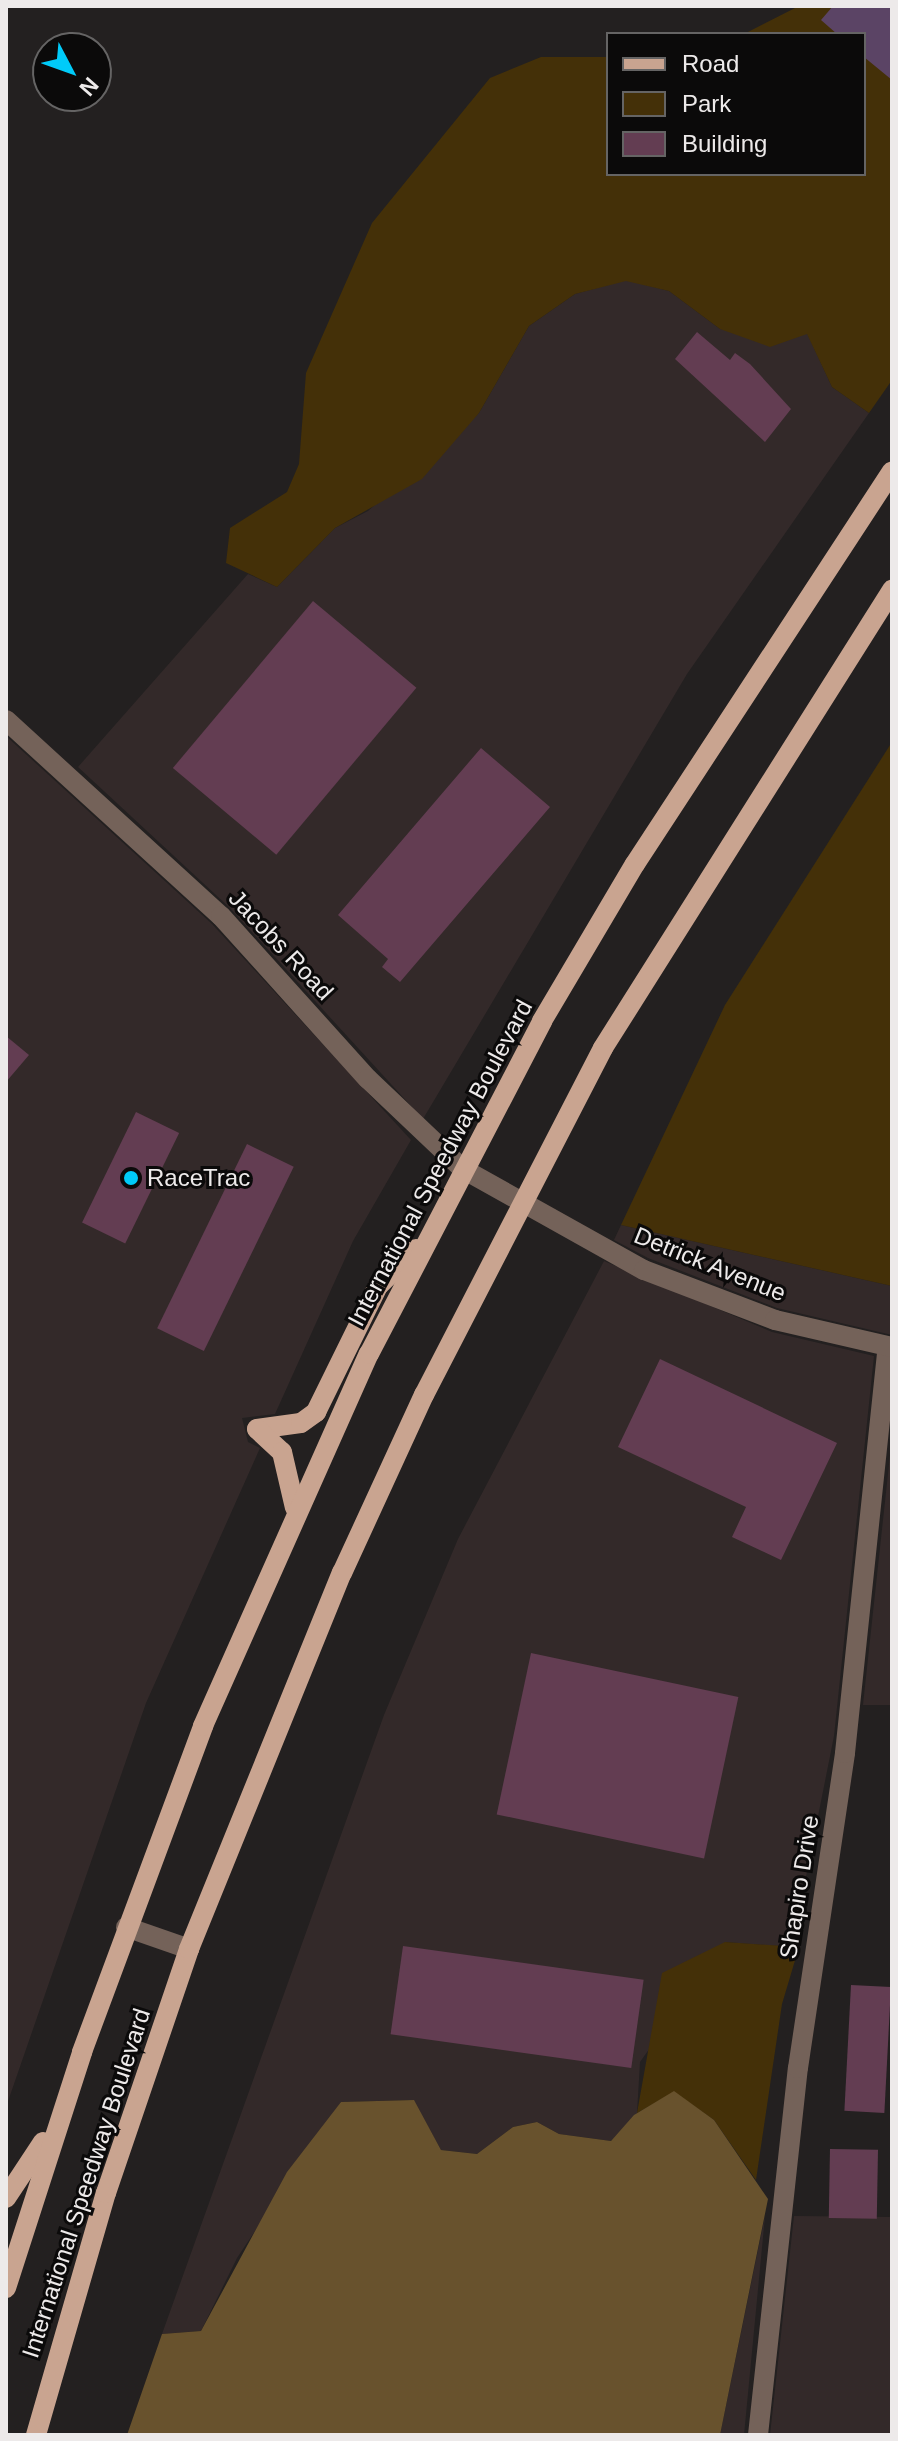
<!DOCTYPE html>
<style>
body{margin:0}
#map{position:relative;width:898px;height:2441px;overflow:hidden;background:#232020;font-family:Arial,sans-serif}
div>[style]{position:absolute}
.built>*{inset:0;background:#332929}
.green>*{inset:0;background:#443008}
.forest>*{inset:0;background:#68522d}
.water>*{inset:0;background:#5b4465}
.building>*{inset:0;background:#633d52;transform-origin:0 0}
.minor>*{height:20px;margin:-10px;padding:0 10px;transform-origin:10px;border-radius:10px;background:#746259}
.tertiary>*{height:20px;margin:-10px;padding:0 10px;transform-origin:10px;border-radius:10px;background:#746259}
.primary>*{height:20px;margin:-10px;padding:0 10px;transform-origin:10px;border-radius:10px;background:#c9a490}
.dots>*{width:22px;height:22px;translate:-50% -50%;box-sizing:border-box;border:4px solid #0b0a0a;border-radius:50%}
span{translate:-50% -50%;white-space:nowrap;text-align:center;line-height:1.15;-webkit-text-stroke:6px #0b0a0a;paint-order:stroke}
.street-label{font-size:24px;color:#edeaea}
.poi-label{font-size:24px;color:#edeaea}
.left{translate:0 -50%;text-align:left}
.frame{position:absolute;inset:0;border:8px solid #edeaea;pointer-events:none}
.legend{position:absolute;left:606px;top:32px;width:260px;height:144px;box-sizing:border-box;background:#0b0a0a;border:2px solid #656464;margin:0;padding:10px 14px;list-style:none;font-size:24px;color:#edeaea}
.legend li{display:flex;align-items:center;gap:16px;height:40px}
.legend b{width:40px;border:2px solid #656464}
.north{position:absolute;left:32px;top:32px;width:80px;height:80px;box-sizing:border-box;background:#0b0a0a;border:2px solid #656464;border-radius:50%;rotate:131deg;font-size:22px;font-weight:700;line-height:32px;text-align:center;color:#edeaea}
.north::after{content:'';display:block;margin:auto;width:28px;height:36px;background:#00cbf9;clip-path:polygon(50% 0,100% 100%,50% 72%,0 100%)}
</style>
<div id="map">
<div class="built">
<i style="clip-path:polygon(626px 280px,669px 291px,720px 329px,807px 333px,832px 387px,869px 413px,687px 674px,423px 1119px,230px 908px,78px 767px,248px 574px,277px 587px,335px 528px,368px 511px,479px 413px,529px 326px,575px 294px)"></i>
<i style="clip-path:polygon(6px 736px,212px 924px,411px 1140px,353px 1241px,275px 1414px,242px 1418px,248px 1442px,260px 1448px,146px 1703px,6px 2107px)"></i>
<i style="clip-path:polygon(621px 1225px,892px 1286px,892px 1335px,777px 1308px,648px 1258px,614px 1240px)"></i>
<i style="clip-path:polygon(604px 1261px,772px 1332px,874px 1356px,834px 1736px,792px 1947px,725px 1942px,640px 2062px,637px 2113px,611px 2141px,559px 2134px,537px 2122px,513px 2127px,477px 2154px,441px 2150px,413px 2100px,341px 2102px,237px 2258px,201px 2331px,162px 2334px,384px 1715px,458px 1539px)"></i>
<i style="clip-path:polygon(892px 1437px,892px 1705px,863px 1705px)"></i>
<i style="clip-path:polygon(765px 2216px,744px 2435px,720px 2435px)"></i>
<i style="clip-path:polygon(794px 2216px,892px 2217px,892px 2435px,770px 2435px)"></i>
</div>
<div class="green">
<i style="clip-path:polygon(799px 6px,892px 6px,892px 380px,869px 413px,832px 387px,807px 334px,770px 347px,720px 329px,669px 291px,626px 281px,575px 294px,529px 326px,479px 413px,422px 479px,335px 528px,277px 587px,226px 563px,230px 528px,287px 492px,299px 464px,306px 373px,372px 223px,490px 78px,541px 57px,608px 57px,608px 174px,864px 174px,864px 34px,744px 34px)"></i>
<i style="clip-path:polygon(892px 742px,892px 1286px,621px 1225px,725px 1005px)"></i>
<i style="clip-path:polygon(725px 1942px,799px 1947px,782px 2004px,756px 2180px,714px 2120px,674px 2092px,637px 2113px,662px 1973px)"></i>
</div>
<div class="forest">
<i style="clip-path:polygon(674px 2091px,714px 2120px,768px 2199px,720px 2435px,127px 2435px,162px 2334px,201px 2331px,287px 2172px,341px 2102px,414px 2100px,441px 2150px,477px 2154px,513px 2127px,537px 2122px,559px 2134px,611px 2141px,634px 2115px)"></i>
</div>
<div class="water">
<i style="clip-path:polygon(833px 6px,892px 6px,892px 80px,864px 57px,864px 34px,837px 34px,821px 20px)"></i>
</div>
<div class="building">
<i style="clip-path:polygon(697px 332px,730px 360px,735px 353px,750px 364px,791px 409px,765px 442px,675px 359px)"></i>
<i style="left:313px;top:601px;width:135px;height:218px;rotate:40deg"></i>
<i style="clip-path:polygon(481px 748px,550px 807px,400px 982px,382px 967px,388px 959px,338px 915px)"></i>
<i style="clip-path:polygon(6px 1036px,29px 1055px,6px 1082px)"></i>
<i style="left:136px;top:1112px;width:48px;height:123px;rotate:26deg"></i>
<i style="left:247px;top:1144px;width:52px;height:205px;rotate:26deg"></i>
<i style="clip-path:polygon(660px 1359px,837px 1443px,781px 1560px,732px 1537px,746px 1507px,618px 1447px)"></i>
<i style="left:531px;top:1653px;width:212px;height:165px;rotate:12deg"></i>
<i style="left:403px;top:1946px;width:243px;height:89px;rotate:8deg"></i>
<i style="left:851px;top:1985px;width:40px;height:126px;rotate:3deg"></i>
<i style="left:830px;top:2149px;width:48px;height:69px;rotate:1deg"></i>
</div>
<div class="minor">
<i style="left:126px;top:1927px;width:67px;rotate:19.2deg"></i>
<i style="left:758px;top:2435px;width:369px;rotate:-83.8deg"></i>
<i style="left:798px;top:2068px;width:318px;rotate:-81.5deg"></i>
<i style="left:845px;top:1753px;width:408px;rotate:-84deg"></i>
</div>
<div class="tertiary">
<i style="left:6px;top:720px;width:291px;rotate:42.4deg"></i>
<i style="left:221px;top:916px;width:219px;rotate:48deg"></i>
<i style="left:368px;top:1079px;width:131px;rotate:43.5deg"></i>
<i style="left:463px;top:1169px;width:207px;rotate:29.2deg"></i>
<i style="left:644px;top:1270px;width:140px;rotate:20.9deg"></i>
<i style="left:775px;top:1320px;width:120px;rotate:13deg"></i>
</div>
<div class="primary">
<i style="left:257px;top:1429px;width:44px;rotate:-7.8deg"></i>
<i style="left:301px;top:1423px;width:19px;rotate:-36deg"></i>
<i style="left:316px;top:1412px;width:140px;rotate:-63.8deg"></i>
<i style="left:378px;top:1286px;width:53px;rotate:-44.2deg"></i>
<i style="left:257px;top:1429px;width:34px;rotate:43deg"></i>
<i style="left:282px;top:1452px;width:57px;rotate:76.9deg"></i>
<i style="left:6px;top:2198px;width:67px;rotate:-56.5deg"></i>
<i style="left:6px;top:2288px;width:248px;rotate:-72.1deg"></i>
<i style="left:82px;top:2052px;width:348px;rotate:-69.6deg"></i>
<i style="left:203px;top:1726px;width:407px;rotate:-66deg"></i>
<i style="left:369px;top:1354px;width:375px;rotate:-62.5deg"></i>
<i style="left:542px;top:1021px;width:182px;rotate:-59.4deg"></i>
<i style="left:635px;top:864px;width:469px;rotate:-56.8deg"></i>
<i style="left:36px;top:2435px;width:252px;rotate:-73.9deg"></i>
<i style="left:106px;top:2193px;width:258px;rotate:-71.2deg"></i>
<i style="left:189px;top:1949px;width:406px;rotate:-67.9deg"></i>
<i style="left:342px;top:1573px;width:196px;rotate:-65.3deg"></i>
<i style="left:424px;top:1395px;width:390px;rotate:-62.7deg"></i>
<i style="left:603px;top:1048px;width:542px;rotate:-57.75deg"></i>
</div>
<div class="dots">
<i style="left:131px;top:1178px;background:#00cbf9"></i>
</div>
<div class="street-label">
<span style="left:281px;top:945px;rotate:47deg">Jacobs Road</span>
<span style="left:440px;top:1163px;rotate:-62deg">International Speedway Boulevard</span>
<span style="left:710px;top:1264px;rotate:22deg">Detrick Avenue</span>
<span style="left:799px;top:1887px;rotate:-81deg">Shapiro Drive</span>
<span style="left:86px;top:2183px;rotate:-72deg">International Speedway Boulevard</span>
</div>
<div class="poi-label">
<span class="left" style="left:147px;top:1178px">RaceTrac</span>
</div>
<div class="frame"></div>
<ul class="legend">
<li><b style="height:10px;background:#c9a490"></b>Road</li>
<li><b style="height:22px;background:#443008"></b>Park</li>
<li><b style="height:22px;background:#633d52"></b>Building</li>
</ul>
<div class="north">N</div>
</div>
